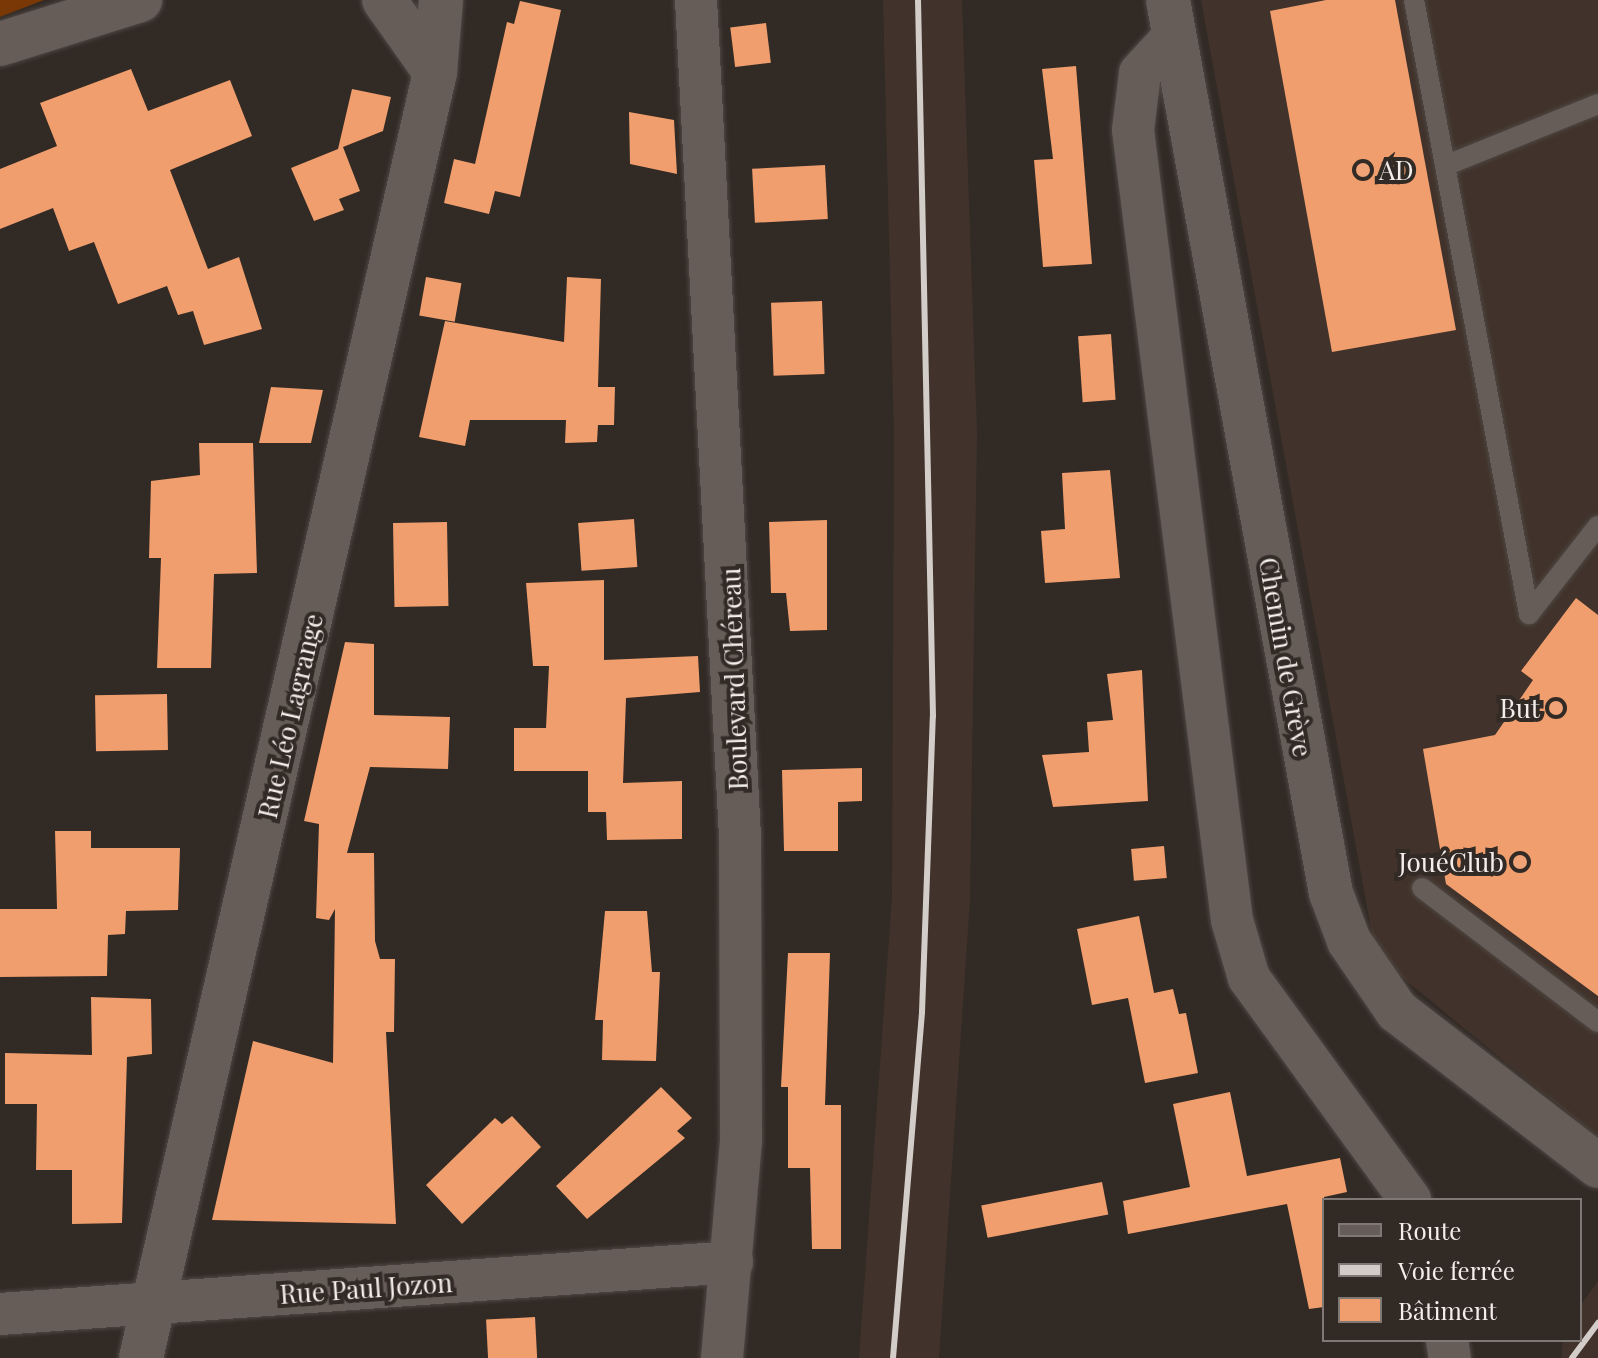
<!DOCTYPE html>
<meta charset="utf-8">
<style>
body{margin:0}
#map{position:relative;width:1598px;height:1358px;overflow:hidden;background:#322a25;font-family:"Playfair Display",serif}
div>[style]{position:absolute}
.built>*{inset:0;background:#41332b}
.green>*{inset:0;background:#793805}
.building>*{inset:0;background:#f09e6d;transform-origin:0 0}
.roads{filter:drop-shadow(0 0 2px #4e4743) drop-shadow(0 0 2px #4e4743)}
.service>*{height:20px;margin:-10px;padding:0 10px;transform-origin:10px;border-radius:10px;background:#675d58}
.minor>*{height:42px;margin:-21px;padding:0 21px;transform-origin:21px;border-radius:21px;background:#675d58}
.tertiary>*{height:44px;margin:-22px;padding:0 22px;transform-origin:22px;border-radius:22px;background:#675d58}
.secondary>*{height:44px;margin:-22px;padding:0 22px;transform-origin:22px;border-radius:22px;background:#675d58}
.rail>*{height:6px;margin:-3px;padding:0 3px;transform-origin:3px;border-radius:3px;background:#d3cdc9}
.dots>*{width:22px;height:22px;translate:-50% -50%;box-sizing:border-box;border:4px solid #322a25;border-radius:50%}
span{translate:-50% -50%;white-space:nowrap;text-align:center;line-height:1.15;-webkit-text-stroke:8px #322a25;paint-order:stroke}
.poi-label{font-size:26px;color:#f4eeeb}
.left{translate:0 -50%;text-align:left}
.right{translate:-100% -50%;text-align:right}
.street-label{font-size:26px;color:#f4eeeb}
.legend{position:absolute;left:1322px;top:1198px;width:260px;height:144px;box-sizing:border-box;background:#322a25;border:2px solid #807874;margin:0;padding:10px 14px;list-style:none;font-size:24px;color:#f4eeeb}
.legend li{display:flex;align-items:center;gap:16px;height:40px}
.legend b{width:40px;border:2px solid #807874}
</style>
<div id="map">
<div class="built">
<i style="clip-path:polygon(883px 0,962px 0,977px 432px,970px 900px,939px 1358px,859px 1358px,892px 896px,894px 436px)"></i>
<i style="clip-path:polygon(1201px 0,1598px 0,1598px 1138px,1376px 956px)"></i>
<i style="clip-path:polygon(1598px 1281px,1598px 1358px,1561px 1358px,1563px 1340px,1580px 1340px,1580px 1306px)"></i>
</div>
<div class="green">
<i style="clip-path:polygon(0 0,44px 0,0 17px)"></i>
</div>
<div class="building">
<i style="clip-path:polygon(1326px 0,1395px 0,1456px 330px,1332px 352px,1270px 11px)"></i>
<i style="clip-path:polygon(520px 1px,561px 10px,520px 197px,495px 191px,489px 214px,444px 203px,454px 159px,475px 164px,507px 22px,514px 24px)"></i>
<i style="left:766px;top:23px;width:40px;height:36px;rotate:83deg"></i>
<i style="clip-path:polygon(1076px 66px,1092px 264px,1043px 267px,1034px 160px,1053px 159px,1042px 69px)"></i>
<i style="clip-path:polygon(131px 69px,148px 111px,230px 80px,252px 136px,170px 170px,208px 269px,239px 257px,262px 329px,204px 345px,193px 311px,178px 315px,167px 286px,118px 304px,94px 242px,69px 251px,53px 208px,0 229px,0 169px,57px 146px,40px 103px)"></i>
<i style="clip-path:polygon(352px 89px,391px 97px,383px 131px,343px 147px,360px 191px,339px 199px,344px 210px,314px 221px,291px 168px,338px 149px)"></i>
<i style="clip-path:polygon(629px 112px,674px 120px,677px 174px,630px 164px)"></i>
<i style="left:825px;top:165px;width:54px;height:73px;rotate:87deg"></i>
<i style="left:426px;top:277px;width:36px;height:39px;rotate:10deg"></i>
<i style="clip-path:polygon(567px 277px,601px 279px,598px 387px,615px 387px,614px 425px,598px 425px,597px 442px,565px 443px,566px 420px,470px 420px,465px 446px,419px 437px,445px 321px,564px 342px)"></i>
<i style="left:822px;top:301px;width:73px;height:51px;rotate:88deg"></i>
<i style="left:1111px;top:334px;width:66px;height:33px;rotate:86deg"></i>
<i style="clip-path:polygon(271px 387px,323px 390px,311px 443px,259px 443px)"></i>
<i style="clip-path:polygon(199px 443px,253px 443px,257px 573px,214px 574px,211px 668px,157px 668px,161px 558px,149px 558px,151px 481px,200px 475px)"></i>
<i style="clip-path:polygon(1110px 470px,1120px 578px,1045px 583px,1041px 531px,1065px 529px,1062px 473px)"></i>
<i style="left:634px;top:519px;width:48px;height:56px;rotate:86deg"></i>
<i style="clip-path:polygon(827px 520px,827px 630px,790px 631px,786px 593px,771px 593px,769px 522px)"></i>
<i style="left:447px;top:522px;width:84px;height:54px;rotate:89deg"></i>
<i style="clip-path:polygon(604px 580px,604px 660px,698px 656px,700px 692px,626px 698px,623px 783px,682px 781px,682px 839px,607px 840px,606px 812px,588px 812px,588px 771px,514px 771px,514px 728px,546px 728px,549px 666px,533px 666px,526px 583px)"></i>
<i style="clip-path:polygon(1576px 598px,1598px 615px,1598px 996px,1446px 884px,1423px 749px,1495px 735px,1533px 680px,1521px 671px)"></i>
<i style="clip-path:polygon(345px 642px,374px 644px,374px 715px,450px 717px,448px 769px,370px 767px,347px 853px,374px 853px,375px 941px,380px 959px,395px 959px,394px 1032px,386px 1032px,396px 1224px,212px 1220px,253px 1041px,333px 1063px,335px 909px,329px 920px,316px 918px,319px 824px,304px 821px)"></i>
<i style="clip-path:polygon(1142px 670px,1148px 801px,1053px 807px,1042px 755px,1089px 752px,1087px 722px,1113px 720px,1107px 674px)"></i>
<i style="left:167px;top:694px;width:56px;height:72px;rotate:89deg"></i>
<i style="clip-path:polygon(862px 768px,862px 801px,838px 802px,838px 851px,784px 851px,782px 770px)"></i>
<i style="clip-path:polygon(55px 831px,91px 831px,91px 848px,180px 848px,178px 910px,126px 911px,125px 934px,108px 935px,107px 976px,0 977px,0 909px,57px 909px)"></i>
<i style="left:1164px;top:846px;width:32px;height:33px;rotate:85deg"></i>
<i style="clip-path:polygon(605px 911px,647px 911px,652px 972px,660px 972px,656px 1061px,602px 1060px,603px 1020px,595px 1020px)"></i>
<i style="clip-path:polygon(1139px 916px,1154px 993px,1173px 989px,1179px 1014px,1186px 1013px,1198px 1073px,1145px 1083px,1128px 998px,1092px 1005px,1077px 929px)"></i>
<i style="clip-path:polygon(788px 953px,830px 953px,825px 1105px,841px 1105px,841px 1249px,812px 1249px,810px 1168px,788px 1168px,788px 1087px,781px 1087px)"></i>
<i style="clip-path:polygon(91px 997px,151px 999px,152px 1054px,127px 1057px,122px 1223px,72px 1224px,72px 1170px,36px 1170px,37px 1104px,5px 1104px,5px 1053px,92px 1055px)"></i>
<i style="clip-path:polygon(661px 1087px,692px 1118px,677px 1131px,685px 1138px,587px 1219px,556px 1186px)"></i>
<i style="clip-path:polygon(1230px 1092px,1247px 1176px,1340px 1158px,1347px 1192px,1324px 1197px,1324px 1307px,1309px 1309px,1287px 1204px,1128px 1234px,1123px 1201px,1190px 1187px,1173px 1104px)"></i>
<i style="clip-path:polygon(512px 1116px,541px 1147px,462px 1224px,426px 1185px,495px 1118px,502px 1124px)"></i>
<i style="left:1102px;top:1182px;width:33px;height:123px;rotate:79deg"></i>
<i style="left:535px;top:1317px;width:41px;height:49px;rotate:87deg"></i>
</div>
<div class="roads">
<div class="service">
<i style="left:1414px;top:0;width:625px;rotate:79.39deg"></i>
<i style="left:1529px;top:614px;width:112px;rotate:-51.9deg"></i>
<i style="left:1447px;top:165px;width:163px;rotate:-22deg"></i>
<i style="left:1422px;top:888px;width:221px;rotate:37.3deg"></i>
</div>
<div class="minor">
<i style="left:696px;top:0;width:839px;rotate:86.99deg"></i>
<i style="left:740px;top:838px;width:303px;rotate:89.8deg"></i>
<i style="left:741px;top:1141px;width:218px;rotate:95deg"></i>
<i style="left:1174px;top:36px;width:50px;rotate:132.6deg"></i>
<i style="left:1140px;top:73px;width:57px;rotate:97deg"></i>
<i style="left:1133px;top:130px;width:796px;rotate:82.86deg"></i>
<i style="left:1232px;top:920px;width:60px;rotate:73.7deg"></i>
<i style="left:1249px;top:978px;width:274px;rotate:54deg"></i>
<i style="left:0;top:1314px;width:734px;rotate:-4.06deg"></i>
<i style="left:1447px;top:1340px;width:18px;rotate:81deg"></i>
</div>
<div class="tertiary">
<i style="left:1168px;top:0;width:908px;rotate:79.66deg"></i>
<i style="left:1331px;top:893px;width:51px;rotate:69.4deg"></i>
<i style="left:1349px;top:941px;width:85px;rotate:55.6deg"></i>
<i style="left:1397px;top:1011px;width:254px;rotate:37.6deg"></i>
</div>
<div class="secondary">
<i style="left:384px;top:0;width:88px;rotate:54.7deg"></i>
<i style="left:0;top:44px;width:147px;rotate:-17.4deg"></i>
<i style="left:141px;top:1358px;width:1319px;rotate:-77.12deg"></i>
<i style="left:435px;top:72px;width:72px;rotate:-85.2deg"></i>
</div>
</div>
<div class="rail">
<i style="left:893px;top:1358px;width:347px;rotate:-85.2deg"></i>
<i style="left:922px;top:1012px;width:296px;rotate:-87.9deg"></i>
<i style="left:933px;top:716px;width:716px;rotate:-91.2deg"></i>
<i style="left:1572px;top:1358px;width:44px;rotate:-53.4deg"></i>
</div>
<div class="dots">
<i style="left:1363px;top:170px;background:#efa377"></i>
<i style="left:1556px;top:708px;background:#efa377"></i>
<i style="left:1520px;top:862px;background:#efa377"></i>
</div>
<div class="poi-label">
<span class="left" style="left:1379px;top:170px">AD</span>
<span class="right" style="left:1540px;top:708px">But</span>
<span class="right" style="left:1504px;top:862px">JouéClub</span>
</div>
<div class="street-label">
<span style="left:1286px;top:657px;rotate:80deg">Chemin de Grève</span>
<span style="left:734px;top:679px;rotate:-92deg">Boulevard Chéreau</span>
<span style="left:290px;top:716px;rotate:-77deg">Rue Léo Lagrange</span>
<span style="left:366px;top:1288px;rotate:-4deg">Rue Paul Jozon</span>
</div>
<ul class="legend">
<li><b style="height:10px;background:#675d58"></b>Route</li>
<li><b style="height:10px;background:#d3cdc9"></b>Voie ferrée</li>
<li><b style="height:22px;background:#f09e6d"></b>Bâtiment</li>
</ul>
</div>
